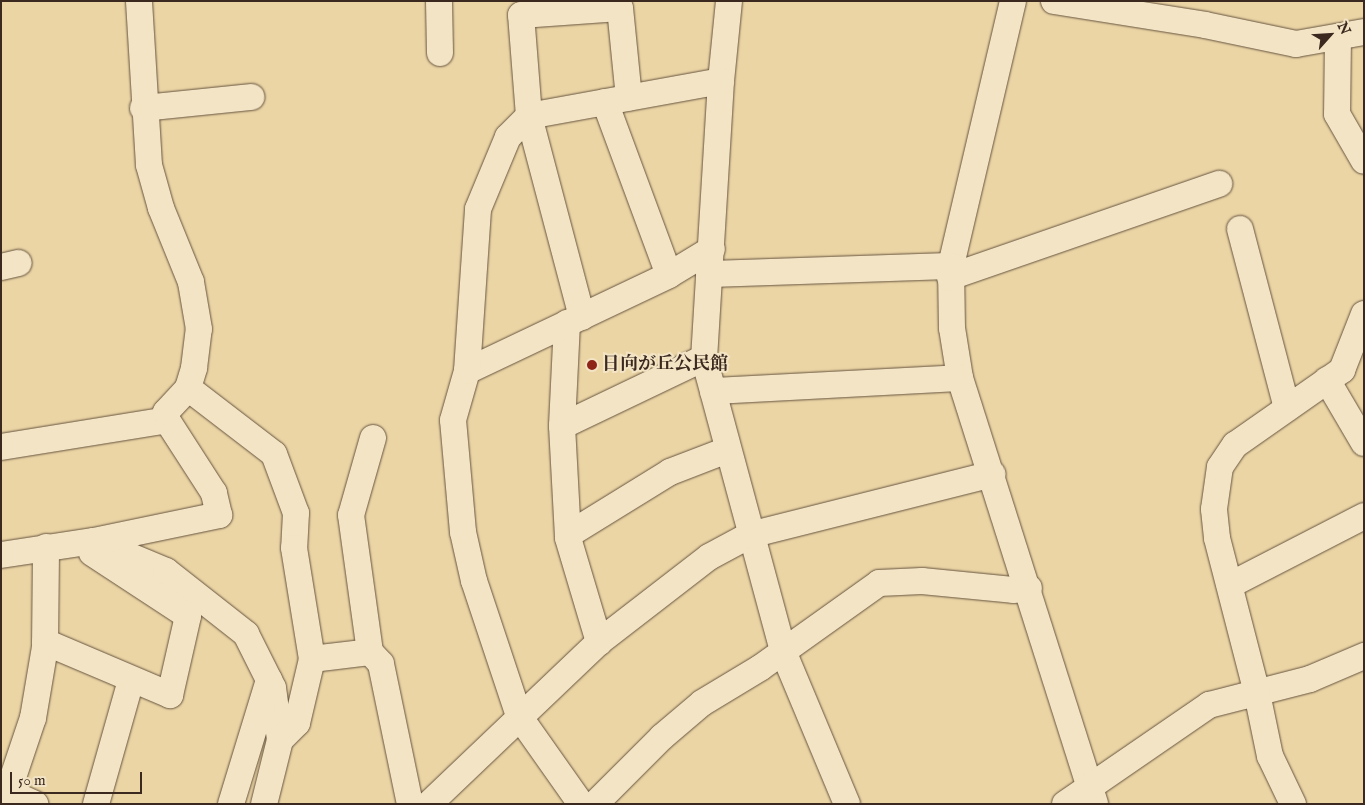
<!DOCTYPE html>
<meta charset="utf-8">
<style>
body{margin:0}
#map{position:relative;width:1365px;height:805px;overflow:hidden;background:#ebd5a5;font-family:"IM FELL English","Noto Serif JP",serif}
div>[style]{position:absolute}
.roads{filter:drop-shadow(0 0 1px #675440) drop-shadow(0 0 1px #675440)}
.minor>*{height:26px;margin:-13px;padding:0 13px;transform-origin:13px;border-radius:13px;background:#f2e4c4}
.dots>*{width:14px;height:14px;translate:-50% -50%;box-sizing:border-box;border:2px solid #f2e4c4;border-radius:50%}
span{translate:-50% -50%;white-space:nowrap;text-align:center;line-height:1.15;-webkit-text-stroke:4px #f2e4c4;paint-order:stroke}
.poi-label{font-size:18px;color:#3b291f;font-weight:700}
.left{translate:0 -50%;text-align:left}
.frame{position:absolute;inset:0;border:2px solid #3b291f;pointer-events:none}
.north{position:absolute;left:1305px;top:10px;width:50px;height:50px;-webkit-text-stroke:4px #f2e4c4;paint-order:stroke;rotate:64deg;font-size:14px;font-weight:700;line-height:20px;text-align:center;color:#3b291f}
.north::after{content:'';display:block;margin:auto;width:18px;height:22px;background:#3b291f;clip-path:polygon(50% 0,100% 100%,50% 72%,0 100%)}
.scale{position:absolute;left:10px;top:772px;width:132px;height:22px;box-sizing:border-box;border:2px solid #3b291f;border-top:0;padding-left:6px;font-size:15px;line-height:18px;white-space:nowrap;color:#3b291f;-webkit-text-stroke:4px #f2e4c4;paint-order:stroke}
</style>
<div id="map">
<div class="roads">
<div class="minor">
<i style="left:439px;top:1px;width:52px;rotate:88.9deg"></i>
<i style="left:729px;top:1px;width:80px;rotate:95.7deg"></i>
<i style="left:721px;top:81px;width:278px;rotate:93.5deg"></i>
<i style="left:704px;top:358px;width:303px;rotate:74.9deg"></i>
<i style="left:783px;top:651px;width:166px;rotate:67.3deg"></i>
<i style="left:1013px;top:1px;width:272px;rotate:103.2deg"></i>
<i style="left:951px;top:266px;width:62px;rotate:89.1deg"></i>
<i style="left:952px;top:328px;width:51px;rotate:80.9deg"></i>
<i style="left:960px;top:378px;width:447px;rotate:72.4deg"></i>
<i style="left:1054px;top:1px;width:153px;rotate:9deg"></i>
<i style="left:1205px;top:25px;width:93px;rotate:11.8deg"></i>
<i style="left:1296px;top:44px;width:69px;rotate:-10deg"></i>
<i style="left:1338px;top:37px;width:77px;rotate:90.7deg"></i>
<i style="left:1337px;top:114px;width:54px;rotate:60.1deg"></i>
<i style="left:605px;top:102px;width:184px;rotate:69.7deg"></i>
<i style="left:143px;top:108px;width:109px;rotate:-5.8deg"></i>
<i style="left:1240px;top:229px;width:185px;rotate:75.3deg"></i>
<i style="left:1px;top:267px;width:18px;rotate:-13deg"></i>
<i style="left:709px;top:274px;width:242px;rotate:-1.9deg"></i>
<i style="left:950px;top:277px;width:285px;rotate:-19.1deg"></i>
<i style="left:582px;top:317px;width:208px;rotate:-104.8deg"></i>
<i style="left:529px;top:116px;width:101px;rotate:-94.5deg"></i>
<i style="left:521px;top:15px;width:99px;rotate:-4deg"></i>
<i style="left:620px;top:8px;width:90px;rotate:84.3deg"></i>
<i style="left:567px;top:323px;width:103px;rotate:92.8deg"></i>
<i style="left:562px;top:426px;width:112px;rotate:86.9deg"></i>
<i style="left:568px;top:538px;width:109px;rotate:73.4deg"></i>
<i style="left:467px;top:371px;width:224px;rotate:-25.4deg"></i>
<i style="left:669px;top:275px;width:50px;rotate:-31.2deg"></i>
<i style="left:1327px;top:380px;width:73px;rotate:59.6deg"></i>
<i style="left:188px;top:388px;width:108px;rotate:37.5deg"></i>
<i style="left:274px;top:454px;width:63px;rotate:69.6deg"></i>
<i style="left:296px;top:513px;width:35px;rotate:93deg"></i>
<i style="left:294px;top:548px;width:112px;rotate:80.8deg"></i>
<i style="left:713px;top:391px;width:247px;rotate:-3deg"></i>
<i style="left:562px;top:426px;width:157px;rotate:-25.6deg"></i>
<i style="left:373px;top:438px;width:80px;rotate:105.9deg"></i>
<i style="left:351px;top:515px;width:138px;rotate:82.1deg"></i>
<i style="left:370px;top:652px;width:16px;rotate:47deg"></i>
<i style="left:381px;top:664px;width:143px;rotate:78.3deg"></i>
<i style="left:1px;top:447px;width:168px;rotate:-9.2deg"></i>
<i style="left:568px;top:535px;width:120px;rotate:-31.7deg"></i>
<i style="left:670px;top:472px;width:61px;rotate:-21.1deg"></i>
<i style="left:94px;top:541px;width:78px;rotate:22.6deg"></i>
<i style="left:166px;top:571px;width:102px;rotate:38.2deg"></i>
<i style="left:246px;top:634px;width:60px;rotate:63.4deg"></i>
<i style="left:273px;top:688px;width:52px;rotate:82.3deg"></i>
<i style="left:280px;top:740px;width:66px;rotate:104deg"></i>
<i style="left:1px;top:555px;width:94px;rotate:-8.6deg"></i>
<i style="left:94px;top:541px;width:128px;rotate:-11.7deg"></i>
<i style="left:219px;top:515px;width:23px;rotate:-103deg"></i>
<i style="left:214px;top:493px;width:87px;rotate:-122.8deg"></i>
<i style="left:167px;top:420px;width:8px;rotate:-97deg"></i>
<i style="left:166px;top:412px;width:33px;rotate:-47deg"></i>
<i style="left:188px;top:388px;width:21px;rotate:-73deg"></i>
<i style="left:194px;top:368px;width:39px;rotate:-83deg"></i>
<i style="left:199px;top:329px;width:48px;rotate:-99.7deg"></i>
<i style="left:191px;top:282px;width:80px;rotate:-112.1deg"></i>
<i style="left:161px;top:208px;width:45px;rotate:-105.6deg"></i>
<i style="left:149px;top:165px;width:164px;rotate:-93.5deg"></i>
<i style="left:1230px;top:585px;width:151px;rotate:-27.2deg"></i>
<i style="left:45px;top:642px;width:136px;rotate:23deg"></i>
<i style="left:170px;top:695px;width:81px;rotate:-77.2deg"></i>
<i style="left:188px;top:616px;width:115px;rotate:-146.7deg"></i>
<i style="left:280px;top:740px;width:24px;rotate:-45deg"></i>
<i style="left:297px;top:723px;width:66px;rotate:-76.8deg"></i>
<i style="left:312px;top:659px;width:58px;rotate:-6.9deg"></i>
<i style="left:8px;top:792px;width:30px;rotate:24deg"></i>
<i style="left:4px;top:804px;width:91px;rotate:-71.4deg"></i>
<i style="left:33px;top:718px;width:72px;rotate:-80.4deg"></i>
<i style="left:45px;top:647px;width:100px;rotate:-89.4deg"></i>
<i style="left:96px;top:804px;width:129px;rotate:-74.2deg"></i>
<i style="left:231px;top:804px;width:130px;rotate:-73deg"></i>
<i style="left:429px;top:804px;width:235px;rotate:-43.6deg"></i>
<i style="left:599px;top:642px;width:139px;rotate:-37.7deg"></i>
<i style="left:709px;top:557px;width:47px;rotate:-28.2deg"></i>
<i style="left:750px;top:535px;width:250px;rotate:-14.1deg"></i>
<i style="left:581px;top:804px;width:108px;rotate:-125.2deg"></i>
<i style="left:519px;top:716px;width:142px;rotate:-108.4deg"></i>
<i style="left:474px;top:581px;width:50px;rotate:-102.7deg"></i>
<i style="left:463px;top:532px;width:112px;rotate:-95.1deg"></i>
<i style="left:453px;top:420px;width:51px;rotate:-74.1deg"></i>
<i style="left:467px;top:371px;width:162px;rotate:-86.1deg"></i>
<i style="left:478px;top:209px;width:78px;rotate:-67.4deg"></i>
<i style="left:508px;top:137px;width:30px;rotate:-45deg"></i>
<i style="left:529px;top:116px;width:195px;rotate:-10.3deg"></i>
<i style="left:595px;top:804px;width:95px;rotate:-45deg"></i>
<i style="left:662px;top:737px;width:52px;rotate:-40.4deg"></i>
<i style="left:702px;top:703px;width:68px;rotate:-31.1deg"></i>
<i style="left:760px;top:668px;width:146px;rotate:-35.5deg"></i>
<i style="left:879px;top:583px;width:43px;rotate:-2.7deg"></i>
<i style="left:922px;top:581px;width:91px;rotate:5.6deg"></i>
<i style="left:1013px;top:590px;width:16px;rotate:-7deg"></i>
<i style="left:1065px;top:804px;width:175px;rotate:-34.5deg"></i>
<i style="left:1209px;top:705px;width:104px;rotate:-14.4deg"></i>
<i style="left:1310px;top:679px;width:59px;rotate:-23.1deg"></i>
<i style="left:1293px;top:804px;width:53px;rotate:-115.6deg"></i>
<i style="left:1270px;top:756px;width:64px;rotate:-101.7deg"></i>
<i style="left:1257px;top:693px;width:160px;rotate:-104.5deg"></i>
<i style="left:1217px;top:538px;width:29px;rotate:-96deg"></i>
<i style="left:1214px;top:509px;width:42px;rotate:-81.9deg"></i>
<i style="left:1220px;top:467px;width:27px;rotate:-56deg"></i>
<i style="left:1235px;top:445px;width:131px;rotate:-35deg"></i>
<i style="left:1342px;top:370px;width:60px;rotate:-68.6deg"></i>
</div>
</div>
<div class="dots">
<i style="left:592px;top:365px;background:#8f2418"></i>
</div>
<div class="poi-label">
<span class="left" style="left:602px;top:365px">日向が丘公民館</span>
</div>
<div class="frame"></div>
<div class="north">N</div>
<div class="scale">50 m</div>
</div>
